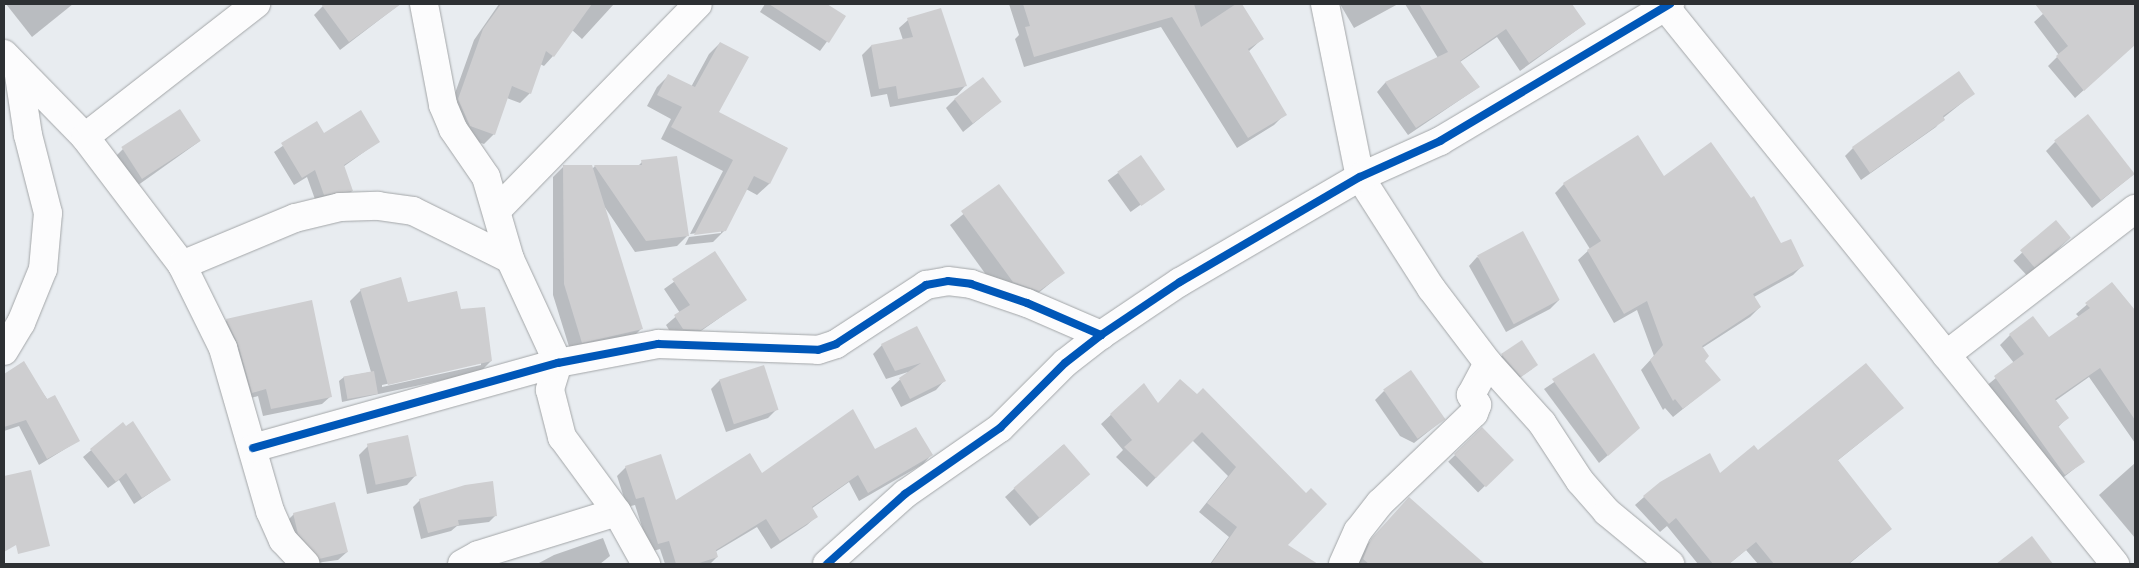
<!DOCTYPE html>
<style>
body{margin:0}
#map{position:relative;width:2139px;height:568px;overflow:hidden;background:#e8ecf0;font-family:Raleway,sans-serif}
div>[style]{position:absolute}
.shadow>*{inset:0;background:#0003;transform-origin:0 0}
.building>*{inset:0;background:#ceced0;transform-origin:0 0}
.roads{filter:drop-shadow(0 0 1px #a3a6a8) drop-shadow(0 0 1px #a3a6a8)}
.street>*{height:28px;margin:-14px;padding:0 14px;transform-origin:14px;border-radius:14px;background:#fcfcfd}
.secondary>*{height:28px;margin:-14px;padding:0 14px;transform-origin:14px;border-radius:14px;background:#fcfcfd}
.cycleway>*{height:8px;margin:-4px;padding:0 4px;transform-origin:4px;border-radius:4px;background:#0057b8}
span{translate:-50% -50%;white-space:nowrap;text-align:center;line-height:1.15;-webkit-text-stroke:4.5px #e4ecf3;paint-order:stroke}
.frame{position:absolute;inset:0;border:5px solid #2d3033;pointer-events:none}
</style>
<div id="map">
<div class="shadow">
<i style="clip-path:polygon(6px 4px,73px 4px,32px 37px)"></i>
<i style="clip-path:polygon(325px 4px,400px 4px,340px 50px,314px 15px)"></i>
<i style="clip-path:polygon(499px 4px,614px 4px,582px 39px,572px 30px,553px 56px,544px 66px,540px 64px,530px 93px,520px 103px,507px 98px,494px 134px,484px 144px,460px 136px,449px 110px,474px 40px)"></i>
<i style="clip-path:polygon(765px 4px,824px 4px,845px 17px,820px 51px,760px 12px)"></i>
<i style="clip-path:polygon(1009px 4px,1240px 4px,1262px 39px,1248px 52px,1285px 114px,1274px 125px,1237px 148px,1161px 27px,1024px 67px,1015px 39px,1019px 35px)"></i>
<i style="clip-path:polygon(1340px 4px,1398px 4px,1354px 28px)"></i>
<i style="clip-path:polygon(1405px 4px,1571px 4px,1585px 24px,1520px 71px,1497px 37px,1460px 62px,1479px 87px,1408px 135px,1377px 92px,1385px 83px,1438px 58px)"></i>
<i style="clip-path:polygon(2054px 4px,2107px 4px,2121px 20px,2135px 9px,2135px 44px,2075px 98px,2048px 66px,2059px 55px,2034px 22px)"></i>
<i style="clip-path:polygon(908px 20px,965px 86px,957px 95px,890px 107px,887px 94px,871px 97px,862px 55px,871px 46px,903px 40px,899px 28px)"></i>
<i style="clip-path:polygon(720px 43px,717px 112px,787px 148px,769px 184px,757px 195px,746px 189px,725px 230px,713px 242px,685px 245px,689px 237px,721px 233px,721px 230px,690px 234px,723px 171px,661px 139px,671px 119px,647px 106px,657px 87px,668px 76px,691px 87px,709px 54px)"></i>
<i style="clip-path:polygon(1973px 94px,1943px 118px,1936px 127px,1861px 180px,1845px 156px,1853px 148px)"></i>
<i style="clip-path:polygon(955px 99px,1000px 102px,963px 132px,946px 108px)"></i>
<i style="clip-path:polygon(316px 123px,323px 134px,378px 142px,343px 167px,352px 191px,344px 199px,316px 202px,307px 177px,294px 185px,274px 152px)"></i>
<i style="clip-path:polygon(200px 141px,134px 188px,114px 158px,123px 149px)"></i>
<i style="clip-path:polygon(2055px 142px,2134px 174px,2092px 208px,2046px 151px)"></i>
<i style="left:1140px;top:157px;width:39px;height:40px;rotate:54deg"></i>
<i style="clip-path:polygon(642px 162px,688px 235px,677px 246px,635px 252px,604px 206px,641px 329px,630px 340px,571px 353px,553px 295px,553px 177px,564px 166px,592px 169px,595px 166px,637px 167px)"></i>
<i style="clip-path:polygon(1664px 178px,1780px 245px,1803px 265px,1793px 275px,1754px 297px,1760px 307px,1750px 317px,1702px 348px,1704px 362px,1719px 380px,1673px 417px,1665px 408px,1663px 410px,1641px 370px,1654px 356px,1637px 310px,1614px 323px,1578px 260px,1590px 249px,1555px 193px,1564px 184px)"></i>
<i style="clip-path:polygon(998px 186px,1063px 273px,1026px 303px,1000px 294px,950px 225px)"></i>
<i style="left:2055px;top:222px;width:22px;height:57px;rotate:47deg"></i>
<i style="clip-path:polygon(714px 253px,745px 300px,691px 338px,674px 338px,666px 325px,680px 313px,664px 289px)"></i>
<i style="clip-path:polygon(1477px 257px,1559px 300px,1550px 309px,1506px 332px,1469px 266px)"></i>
<i style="clip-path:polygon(2112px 283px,2135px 312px,2135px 443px,2089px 377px,2055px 401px,2067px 418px,2058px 427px,2083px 462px,2055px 484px,1985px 387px,2014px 363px,2000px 345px,2010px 335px,2032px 318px,2048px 339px,2079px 317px,2076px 314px)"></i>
<i style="clip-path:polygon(evenodd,361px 290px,407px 303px,460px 311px,491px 361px,480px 372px,342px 402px,339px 381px,344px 377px,371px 372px,350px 301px,361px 290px,481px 363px,481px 365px,382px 387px,382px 385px,481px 363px)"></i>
<i style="clip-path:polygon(227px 320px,331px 396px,322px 404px,263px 416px,258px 396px,244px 400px,219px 328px)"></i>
<i style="clip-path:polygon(916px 328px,944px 381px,936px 390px,901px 407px,891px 388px,908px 372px,886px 379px,873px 354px,882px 345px)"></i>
<i style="clip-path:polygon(1521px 342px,1532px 369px,1516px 380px,1497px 359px)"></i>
<i style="clip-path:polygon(1594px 355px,1639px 428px,1599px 463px,1544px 389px)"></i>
<i style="clip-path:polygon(31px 377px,78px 441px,39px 465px,19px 426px,4px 431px,4px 384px)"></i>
<i style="clip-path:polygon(720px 380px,777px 409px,768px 418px,726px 432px,711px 389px)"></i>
<i style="clip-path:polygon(1143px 385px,1158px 404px,1197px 396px,1286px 545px,1305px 558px,1301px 564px,1210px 564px,1229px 537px,1199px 512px,1228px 476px,1192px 440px,1147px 487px,1116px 457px,1123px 450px,1101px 424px)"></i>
<i style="clip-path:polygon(1384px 391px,1444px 419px,1414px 443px,1400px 436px,1375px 400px)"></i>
<i style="clip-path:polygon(1893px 416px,1837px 461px,1891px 529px,1849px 564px,1758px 564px,1746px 550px,1729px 564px,1698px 564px,1667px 526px,1660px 532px,1635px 505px,1644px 497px,1720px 475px,1758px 452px)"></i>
<i style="clip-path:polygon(122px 424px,169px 480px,134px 504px,119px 480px,108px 488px,83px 457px)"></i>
<i style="left:1482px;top:429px;width:43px;height:47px;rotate:46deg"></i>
<i style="clip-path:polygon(1063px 445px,1080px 483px,1030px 526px,1005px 497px)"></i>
<i style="clip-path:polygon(368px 446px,415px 476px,407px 485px,367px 494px,359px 455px)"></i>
<i style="clip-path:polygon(875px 451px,931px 455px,923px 464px,859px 501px,849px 482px,811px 509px,816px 517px,807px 525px,771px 549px,757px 527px,715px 552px,717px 557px,710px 564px,665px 564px,660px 549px,650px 552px,635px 505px,627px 507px,617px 476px,626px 467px,675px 502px,762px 475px)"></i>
<i style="clip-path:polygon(2135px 463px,2135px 538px,2099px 495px)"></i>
<i style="clip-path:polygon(1409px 499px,1483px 564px,1355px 564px,1361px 551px)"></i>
<i style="clip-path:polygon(420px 500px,496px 515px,489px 522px,457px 526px,451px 531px,421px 539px,413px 507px)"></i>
<i style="clip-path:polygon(294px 514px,347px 552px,338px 560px,308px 564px,285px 523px)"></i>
<i style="clip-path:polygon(603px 538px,610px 556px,600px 564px,537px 564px,554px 555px)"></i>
</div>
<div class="building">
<i style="clip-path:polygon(321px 4px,401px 4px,349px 42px)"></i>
<i style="clip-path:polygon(501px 4px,592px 4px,554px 57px,546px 51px,531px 94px,512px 86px,495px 135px,470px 126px,458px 99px,483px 29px)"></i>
<i style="clip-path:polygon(769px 4px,827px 4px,846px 16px,829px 43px)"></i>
<i style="clip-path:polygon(1023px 4px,1194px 4px,1201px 27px,1236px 4px,1242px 4px,1264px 39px,1248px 49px,1287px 115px,1248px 138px,1172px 17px,1034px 57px,1025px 27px,1030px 26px)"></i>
<i style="clip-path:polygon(1419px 4px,1572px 4px,1586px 24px,1529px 63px,1506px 29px,1460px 61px,1480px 87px,1416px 128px,1385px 82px,1448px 52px)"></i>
<i style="clip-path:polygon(2035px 4px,2135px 4px,2135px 45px,2084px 91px,2056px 56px,2068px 46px)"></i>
<i style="clip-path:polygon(941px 8px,967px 86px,898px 99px,896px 86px,879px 89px,871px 45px,913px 37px,907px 18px)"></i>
<i style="clip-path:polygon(720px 42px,749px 57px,719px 112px,788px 148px,770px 184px,754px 176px,726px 231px,694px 235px,733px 160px,671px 127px,682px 107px,657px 95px,668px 74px,695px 87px)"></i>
<i style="clip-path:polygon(1959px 71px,1975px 94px,1943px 116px,1945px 120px,1870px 173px,1852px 147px)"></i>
<i style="left:983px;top:77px;width:31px;height:36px;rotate:53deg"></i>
<i style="left:180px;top:109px;width:38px;height:70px;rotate:57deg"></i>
<i style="clip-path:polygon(361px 110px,380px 142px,344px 165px,353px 191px,324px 195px,315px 170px,302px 178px,281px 143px,317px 121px,324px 133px)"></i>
<i style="left:2088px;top:114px;width:76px;height:43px;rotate:52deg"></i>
<i style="clip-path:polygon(1638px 135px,1664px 176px,1711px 142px,1751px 198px,1754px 196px,1781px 243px,1791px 239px,1804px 266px,1753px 294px,1761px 307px,1702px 346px,1709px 356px,1705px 361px,1721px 380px,1683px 409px,1675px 399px,1673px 401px,1650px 360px,1663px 345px,1647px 301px,1624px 314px,1587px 250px,1601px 241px,1563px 183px)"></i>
<i style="left:1141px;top:155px;width:42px;height:29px;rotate:55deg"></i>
<i style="clip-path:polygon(677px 156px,689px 236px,646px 241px,594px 165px,642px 165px,641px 160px)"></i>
<i style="clip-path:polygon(563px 165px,592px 165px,643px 329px,582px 343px,564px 284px)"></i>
<i style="clip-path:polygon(999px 184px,1065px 273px,1039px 291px,1013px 282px,961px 211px)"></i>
<i style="left:2056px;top:220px;width:23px;height:47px;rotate:50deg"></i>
<i style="left:1523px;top:231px;width:78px;height:52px;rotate:62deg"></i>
<i style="clip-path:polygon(715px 251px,747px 300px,701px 330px,683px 329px,674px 315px,690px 305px,672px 279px)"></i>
<i style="clip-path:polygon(401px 277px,408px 302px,457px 291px,461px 309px,485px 307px,492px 361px,388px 385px,360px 289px)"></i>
<i style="clip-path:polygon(2112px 282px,2135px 310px,2135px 420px,2100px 368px,2055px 399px,2069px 418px,2058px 426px,2085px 462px,2065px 475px,1994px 376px,2024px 354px,2009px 334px,2033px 316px,2049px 337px,2090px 308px,2085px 303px)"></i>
<i style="clip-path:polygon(312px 300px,332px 397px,271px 409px,266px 389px,252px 393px,238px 344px,226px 319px)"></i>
<i style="clip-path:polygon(917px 326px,946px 381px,910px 399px,899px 378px,921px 363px,895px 371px,881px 344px)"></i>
<i style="clip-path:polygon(1522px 340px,1538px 365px,1521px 377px,1501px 354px)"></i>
<i style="clip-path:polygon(1594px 353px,1640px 428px,1608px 456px,1552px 379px)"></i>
<i style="clip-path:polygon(24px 361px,47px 399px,55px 395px,80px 441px,47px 459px,26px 420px,4px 427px,4px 374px)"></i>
<i style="clip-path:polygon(1866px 363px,1904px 408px,1838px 460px,1892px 529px,1848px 564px,1774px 564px,1756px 542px,1729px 564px,1713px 564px,1676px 518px,1669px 524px,1643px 496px,1660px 482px,1710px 453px,1720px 473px,1754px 445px,1758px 450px)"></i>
<i style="left:764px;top:365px;width:47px;height:47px;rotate:72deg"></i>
<i style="left:1411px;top:370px;width:60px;height:34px;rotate:55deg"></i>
<i style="left:374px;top:371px;width:23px;height:31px;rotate:80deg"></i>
<i style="clip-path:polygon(1180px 379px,1197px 394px,1203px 388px,1306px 493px,1311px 488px,1327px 504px,1288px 545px,1318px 564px,1211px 564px,1237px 527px,1207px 503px,1236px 467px,1202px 432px,1156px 478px,1124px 447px,1132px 440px,1110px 414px,1144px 383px,1158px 403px)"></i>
<i style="clip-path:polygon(853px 409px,875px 449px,916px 427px,933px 455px,868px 493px,858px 475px,812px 507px,818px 517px,780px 541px,766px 519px,716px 550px,718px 557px,696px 564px,676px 564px,669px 541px,658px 544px,644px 497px,636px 499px,625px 466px,661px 454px,676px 500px,750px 453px,762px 473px)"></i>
<i style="clip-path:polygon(133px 421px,171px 480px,142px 498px,126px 473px,116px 482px,90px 449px,123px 422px,126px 426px)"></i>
<i style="left:1482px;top:427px;width:46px;height:39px;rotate:46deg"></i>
<i style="left:408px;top:435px;width:42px;height:42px;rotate:78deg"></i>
<i style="left:1064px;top:444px;width:40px;height:67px;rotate:49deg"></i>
<i style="clip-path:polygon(31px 470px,50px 546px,18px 554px,16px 545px,4px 552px,4px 476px)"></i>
<i style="clip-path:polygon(493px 481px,497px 516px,458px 520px,459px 525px,428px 533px,419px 499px,465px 485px)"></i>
<i style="clip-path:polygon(1409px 497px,1461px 543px,1485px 564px,1369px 564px,1363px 559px,1371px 539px)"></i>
<i style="clip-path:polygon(335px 502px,348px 552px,319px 559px,298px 534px,293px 513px)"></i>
<i style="clip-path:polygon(2032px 536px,2053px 564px,1996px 564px)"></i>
</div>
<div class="roads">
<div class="street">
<i style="left:424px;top:4px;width:103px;rotate:79.3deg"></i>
<i style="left:443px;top:105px;width:26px;rotate:67deg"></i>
<i style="left:453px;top:129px;width:58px;rotate:55.5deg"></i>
<i style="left:486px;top:177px;width:85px;rotate:73.7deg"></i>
<i style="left:510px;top:259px;width:115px;rotate:65.2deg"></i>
<i style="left:558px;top:363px;width:28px;rotate:107deg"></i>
<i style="left:550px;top:390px;width:49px;rotate:75.7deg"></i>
<i style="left:562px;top:437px;width:93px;rotate:53.7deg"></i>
<i style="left:617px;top:512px;width:60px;rotate:60.9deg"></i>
<i style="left:1325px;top:4px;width:177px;rotate:78.6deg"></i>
<i style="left:1360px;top:177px;width:132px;rotate:57.4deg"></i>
<i style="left:1431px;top:288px;width:94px;rotate:52.8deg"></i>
<i style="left:1488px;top:363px;width:81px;rotate:48deg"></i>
<i style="left:1542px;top:423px;width:69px;rotate:56.8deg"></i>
<i style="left:1580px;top:481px;width:41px;rotate:48.9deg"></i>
<i style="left:1607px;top:512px;width:82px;rotate:39.5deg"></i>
<i style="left:1663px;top:4px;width:720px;rotate:51.09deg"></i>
<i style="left:4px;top:54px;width:116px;rotate:45.7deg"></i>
<i style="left:85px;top:137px;width:161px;rotate:52.8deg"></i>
<i style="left:182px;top:265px;width:93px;rotate:63.7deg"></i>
<i style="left:223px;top:348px;width:170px;rotate:73.9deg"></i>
<i style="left:270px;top:511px;width:32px;rotate:66deg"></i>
<i style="left:283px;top:540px;width:33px;rotate:47deg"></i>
<i style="left:85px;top:137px;width:217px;rotate:-37.9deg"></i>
<i style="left:498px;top:209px;width:286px;rotate:-45.7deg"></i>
<i style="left:182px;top:265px;width:122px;rotate:-22.6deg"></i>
<i style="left:295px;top:218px;width:46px;rotate:-13.7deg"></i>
<i style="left:340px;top:207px;width:38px;rotate:-2deg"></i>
<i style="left:378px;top:206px;width:35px;rotate:8deg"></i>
<i style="left:413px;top:211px;width:108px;rotate:26.3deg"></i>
<i style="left:4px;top:351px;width:33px;rotate:-59deg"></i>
<i style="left:21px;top:323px;width:58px;rotate:-67.8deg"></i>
<i style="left:43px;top:269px;width:56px;rotate:-84.9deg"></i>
<i style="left:48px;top:213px;width:81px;rotate:-104.4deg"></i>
<i style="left:28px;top:135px;width:67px;rotate:-98.6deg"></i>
<i style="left:1946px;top:355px;width:239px;rotate:-37.7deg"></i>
<i style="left:253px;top:448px;width:317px;rotate:-15.6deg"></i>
<i style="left:558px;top:363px;width:102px;rotate:-10.8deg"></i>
<i style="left:658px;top:344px;width:160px;rotate:2.1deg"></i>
<i style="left:818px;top:350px;width:19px;rotate:-18deg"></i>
<i style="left:836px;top:344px;width:108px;rotate:-33.2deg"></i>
<i style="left:926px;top:285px;width:22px;rotate:-10deg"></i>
<i style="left:948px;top:281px;width:23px;rotate:7deg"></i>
<i style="left:971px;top:284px;width:59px;rotate:18.7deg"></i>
<i style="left:1027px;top:303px;width:81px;rotate:23.4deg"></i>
<i style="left:462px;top:564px;width:18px;rotate:-29deg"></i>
<i style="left:478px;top:555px;width:145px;rotate:-17.2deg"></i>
<i style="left:1343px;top:564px;width:36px;rotate:-66deg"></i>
<i style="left:1358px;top:531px;width:36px;rotate:-52deg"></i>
<i style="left:1380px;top:503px;width:130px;rotate:-43.8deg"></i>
<i style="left:1474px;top:413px;width:9px;rotate:-69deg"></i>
<i style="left:1477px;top:405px;width:12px;rotate:-121deg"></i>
<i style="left:1471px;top:395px;width:36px;rotate:-62deg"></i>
</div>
<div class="secondary">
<i style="left:827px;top:564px;width:105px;rotate:-41.9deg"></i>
<i style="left:905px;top:494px;width:116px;rotate:-34.8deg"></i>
<i style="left:1000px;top:428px;width:92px;rotate:-45deg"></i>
<i style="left:1065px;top:363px;width:46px;rotate:-37.9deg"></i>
<i style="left:1101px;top:335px;width:95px;rotate:-33.9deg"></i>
<i style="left:1180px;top:282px;width:208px;rotate:-30.3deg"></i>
<i style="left:1360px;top:177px;width:88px;rotate:-24.2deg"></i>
<i style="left:1440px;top:141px;width:268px;rotate:-30.8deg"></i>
</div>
</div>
<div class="cycleway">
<i style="left:253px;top:448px;width:317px;rotate:-15.6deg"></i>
<i style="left:558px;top:363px;width:102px;rotate:-10.8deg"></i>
<i style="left:658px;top:344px;width:160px;rotate:2.1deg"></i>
<i style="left:818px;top:350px;width:19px;rotate:-18deg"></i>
<i style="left:836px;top:344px;width:108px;rotate:-33.2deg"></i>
<i style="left:926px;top:285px;width:22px;rotate:-10deg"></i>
<i style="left:948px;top:281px;width:23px;rotate:7deg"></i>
<i style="left:971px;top:284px;width:59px;rotate:18.7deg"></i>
<i style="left:1027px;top:303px;width:81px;rotate:23.4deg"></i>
<i style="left:827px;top:564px;width:105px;rotate:-41.9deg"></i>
<i style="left:905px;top:494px;width:116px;rotate:-34.8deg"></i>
<i style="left:1000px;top:428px;width:92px;rotate:-45deg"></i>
<i style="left:1065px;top:363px;width:46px;rotate:-37.9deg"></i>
<i style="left:1101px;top:335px;width:95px;rotate:-33.9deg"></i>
<i style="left:1180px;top:282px;width:208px;rotate:-30.3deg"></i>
<i style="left:1360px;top:177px;width:88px;rotate:-24.2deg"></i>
<i style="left:1440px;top:141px;width:268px;rotate:-30.8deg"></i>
</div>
<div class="frame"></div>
</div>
